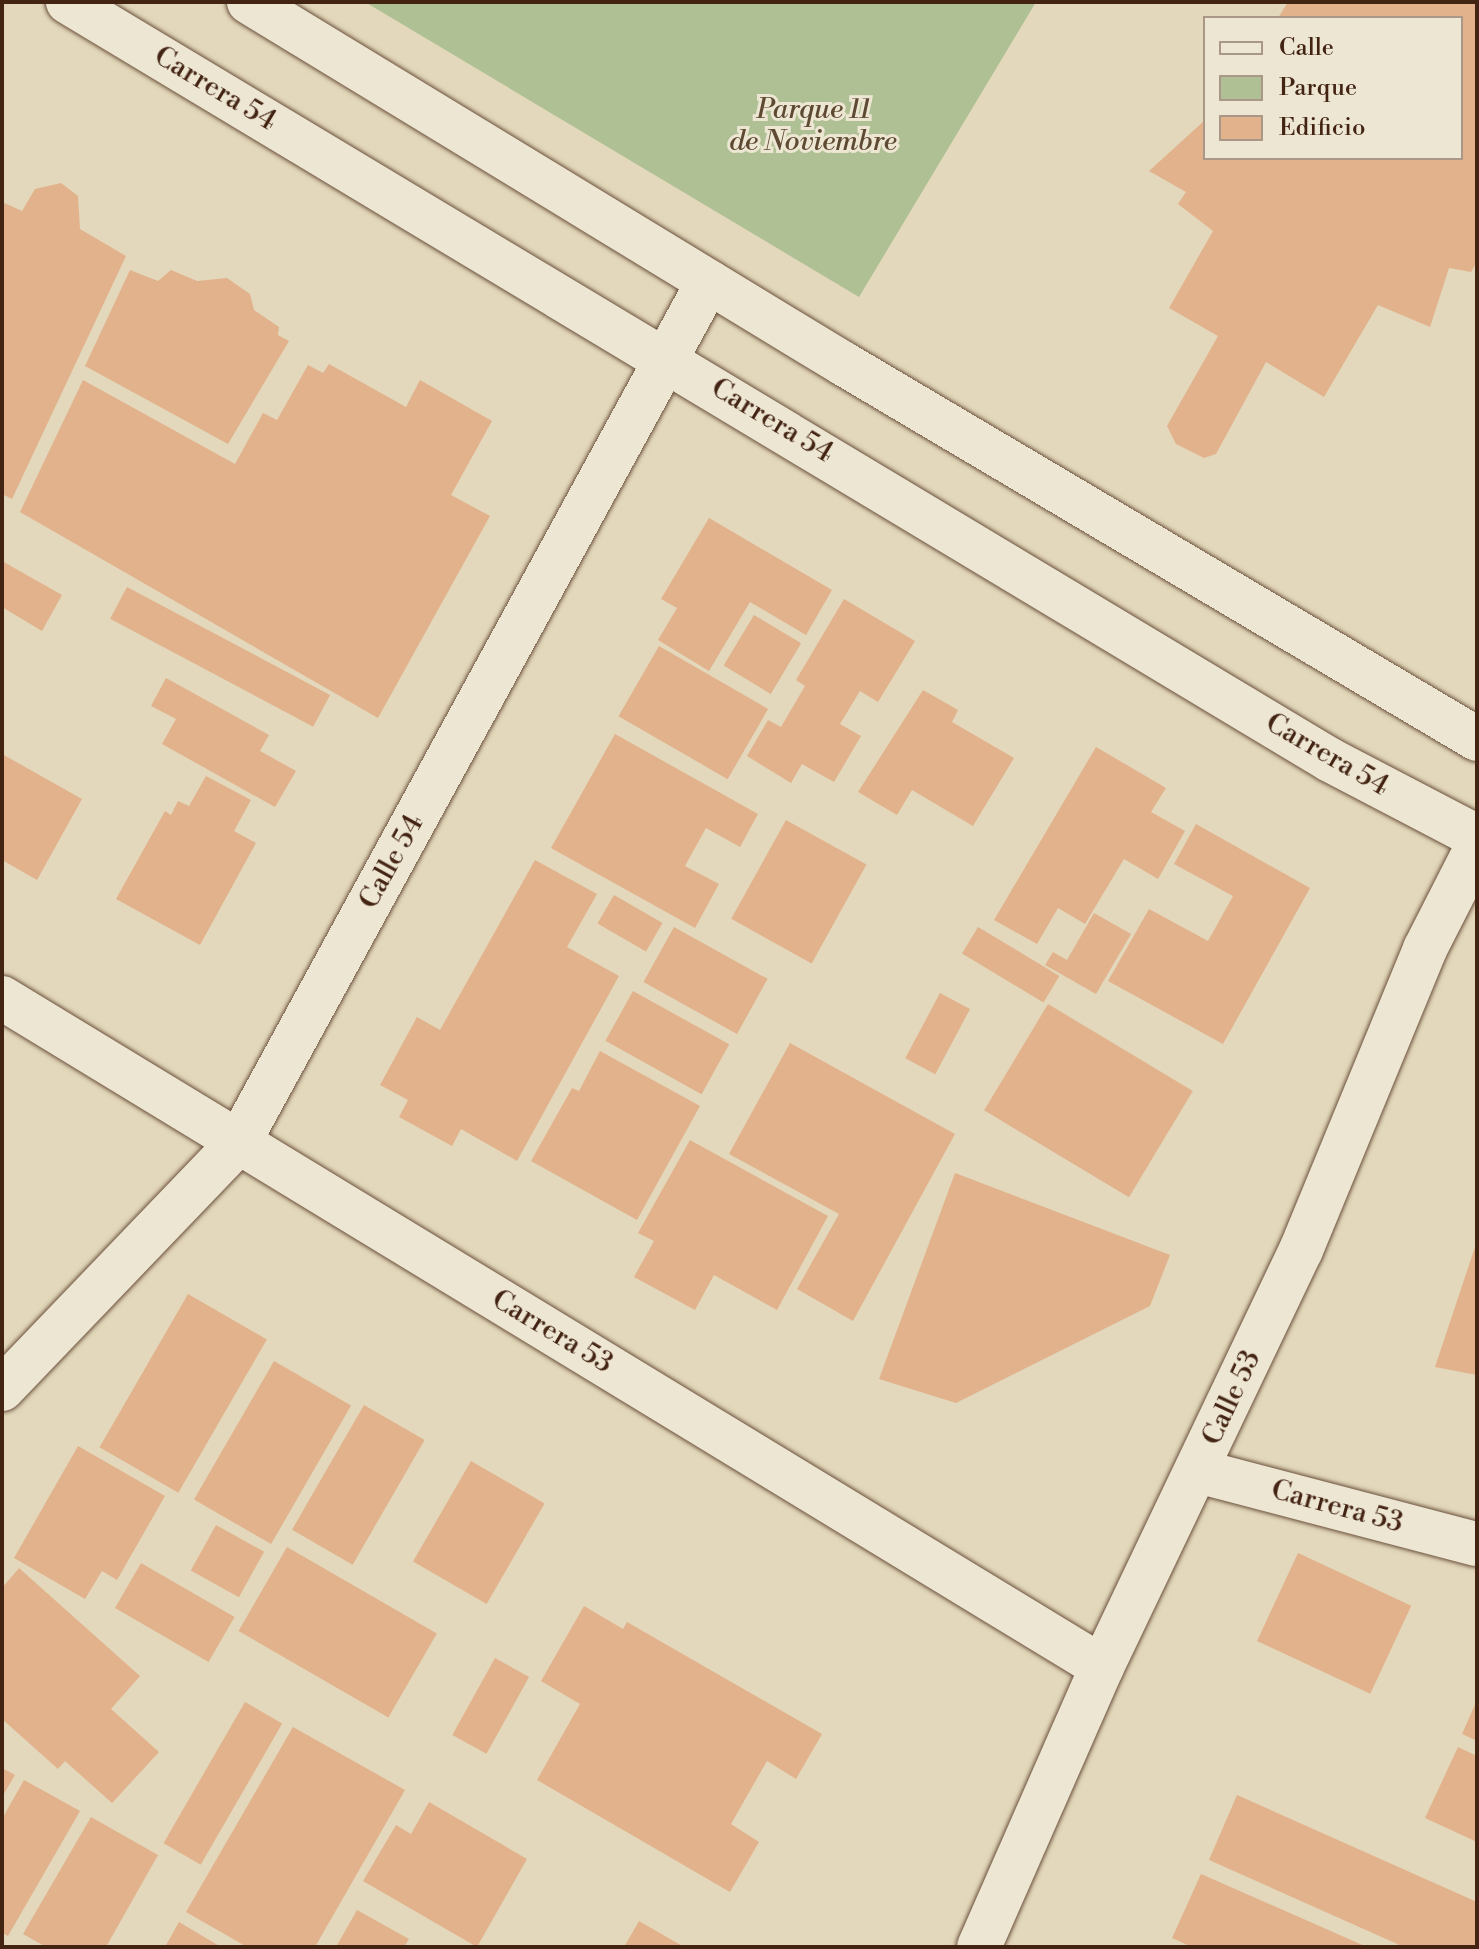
<!DOCTYPE html>
<style>
body{margin:0}
#map{position:relative;width:1479px;height:1949px;overflow:hidden;background:#e3d8bb;font-family:"Libre Bodoni",serif}
div>[style]{position:absolute}
.green>*{inset:0;background:#aec094}
.building>*{inset:0;background:#e1b28c;transform-origin:0 0}
.roads{filter:drop-shadow(0 0 2px #6b503c) drop-shadow(0 0 2px #6b503c)}
.street>*{height:44px;margin:-22px;padding:0 22px;transform-origin:22px;border-radius:22px;background:#ede6d3}
.secondary>*{height:44px;margin:-22px;padding:0 22px;transform-origin:22px;border-radius:22px;background:#ede6d3}
span{translate:-50% -50%;white-space:nowrap;text-align:center;line-height:1.15;-webkit-text-stroke:6px #ede6d3;paint-order:stroke}
.street-label{font-size:28px;color:#432312}
.park-label{font-size:28px;color:#5e4a32;font-style:italic}
.frame{position:absolute;inset:0;border:4px solid #432312;pointer-events:none}
.legend{position:absolute;left:1203px;top:16px;width:260px;height:144px;box-sizing:border-box;background:#ede6d3;border:2px solid #a99886;margin:0;padding:10px 14px;list-style:none;font-size:24px;color:#432312}
.legend li{display:flex;align-items:center;gap:16px;height:40px}
.legend b{width:40px;border:2px solid #a99886}
</style>
<div id="map">
<div class="green">
<i style="clip-path:polygon(365px 2px,1036px 2px,859px 297px)"></i>
</div>
<div class="building">
<i style="clip-path:polygon(1288px 2px,1477px 2px,1477px 262px,1471px 272px,1449px 268px,1430px 327px,1378px 305px,1324px 397px,1266px 362px,1216px 454px,1204px 458px,1176px 444px,1167px 426px,1218px 336px,1169px 308px,1213px 231px,1178px 204px,1186px 192px,1149px 171px,1205px 120px,1205px 158px,1461px 158px,1461px 18px,1278px 18px)"></i>
<i style="clip-path:polygon(61px 183px,78px 196px,80px 229px,126px 256px,12px 499px,2px 494px,2px 202px,22px 211px,35px 189px)"></i>
<i style="clip-path:polygon(130px 270px,158px 281px,171px 270px,197px 281px,227px 278px,250px 294px,254px 310px,279px 327px,278px 335px,289px 341px,228px 444px,85px 366px)"></i>
<i style="clip-path:polygon(329px 364px,406px 407px,420px 380px,492px 421px,451px 495px,490px 516px,378px 718px,20px 512px,83px 380px,235px 464px,263px 413px,277px 420px,308px 365px,323px 373px)"></i>
<i style="clip-path:polygon(709px 518px,832px 590px,806px 635px,750px 602px,709px 671px,658px 640px,677px 608px,661px 599px)"></i>
<i style="clip-path:polygon(2px 561px,62px 595px,42px 631px,2px 607px)"></i>
<i style="left:127px;top:587px;width:230px;height:36px;rotate:28deg"></i>
<i style="clip-path:polygon(844px 599px,915px 641px,878px 702px,860px 691px,840px 724px,861px 736px,834px 782px,802px 764px,791px 783px,747px 756px,768px 720px,781px 727px,805px 686px,796px 680px)"></i>
<i style="left:754px;top:615px;width:55px;height:59px;rotate:31deg"></i>
<i style="left:659px;top:646px;width:126px;height:81px;rotate:30deg"></i>
<i style="clip-path:polygon(166px 678px,269px 735px,260px 751px,296px 771px,275px 807px,162px 744px,176px 719px,151px 706px)"></i>
<i style="clip-path:polygon(923px 690px,958px 710px,952px 722px,1014px 758px,973px 826px,912px 790px,897px 815px,858px 792px)"></i>
<i style="clip-path:polygon(615px 734px,758px 814px,740px 847px,706px 828px,685px 866px,719px 884px,695px 928px,551px 848px)"></i>
<i style="clip-path:polygon(1096px 747px,1166px 788px,1151px 812px,1185px 831px,1158px 879px,1124px 859px,1085px 924px,1058px 908px,1037px 944px,994px 920px)"></i>
<i style="clip-path:polygon(2px 754px,82px 799px,37px 880px,2px 860px)"></i>
<i style="clip-path:polygon(206px 776px,251px 800px,234px 831px,256px 843px,200px 945px,116px 899px,165px 811px,171px 815px,178px 801px,189px 806px)"></i>
<i style="left:786px;top:820px;width:92px;height:113px;rotate:29deg"></i>
<i style="clip-path:polygon(1196px 824px,1310px 888px,1223px 1044px,1108px 981px,1149px 909px,1208px 941px,1233px 896px,1174px 864px)"></i>
<i style="clip-path:polygon(535px 860px,597px 894px,567px 947px,619px 976px,517px 1161px,461px 1129px,452px 1146px,399px 1117px,408px 1100px,380px 1085px,417px 1017px,440px 1030px)"></i>
<i style="left:614px;top:895px;width:56px;height:33px;rotate:30deg"></i>
<i style="clip-path:polygon(1094px 913px,1131px 934px,1096px 994px,1045px 965px,1053px 952px,1067px 960px)"></i>
<i style="left:674px;top:927px;width:107px;height:63px;rotate:29deg"></i>
<i style="left:978px;top:927px;width:95px;height:31px;rotate:31deg"></i>
<i style="left:633px;top:991px;width:110px;height:57px;rotate:29deg"></i>
<i style="left:940px;top:993px;width:34px;height:74px;rotate:28deg"></i>
<i style="left:1048px;top:1004px;width:169px;height:124px;rotate:31deg"></i>
<i style="clip-path:polygon(790px 1043px,955px 1134px,853px 1321px,797px 1289px,839px 1214px,729px 1154px)"></i>
<i style="clip-path:polygon(600px 1051px,700px 1106px,637px 1220px,531px 1161px,572px 1088px,579px 1091px)"></i>
<i style="clip-path:polygon(690px 1140px,828px 1216px,777px 1310px,714px 1275px,695px 1310px,634px 1277px,654px 1241px,638px 1233px)"></i>
<i style="clip-path:polygon(955px 1173px,1170px 1255px,1150px 1306px,956px 1403px,879px 1379px)"></i>
<i style="clip-path:polygon(1477px 1241px,1477px 1375px,1435px 1367px)"></i>
<i style="left:188px;top:1294px;width:91px;height:177px;rotate:30deg"></i>
<i style="left:274px;top:1361px;width:89px;height:160px;rotate:30deg"></i>
<i style="left:364px;top:1405px;width:70px;height:144px;rotate:30deg"></i>
<i style="clip-path:polygon(78px 1446px,165px 1496px,117px 1580px,102px 1571px,85px 1599px,14px 1558px)"></i>
<i style="left:471px;top:1461px;width:85px;height:116px;rotate:30deg"></i>
<i style="left:216px;top:1525px;width:55px;height:52px;rotate:29deg"></i>
<i style="left:287px;top:1547px;width:173px;height:97px;rotate:30deg"></i>
<i style="left:1298px;top:1553px;width:125px;height:97px;rotate:25deg"></i>
<i style="left:141px;top:1563px;width:108px;height:52px;rotate:30deg"></i>
<i style="clip-path:polygon(19px 1568px,140px 1676px,111px 1709px,159px 1752px,112px 1803px,65px 1761px,58px 1769px,2px 1719px,2px 1588px)"></i>
<i style="clip-path:polygon(584px 1606px,623px 1629px,627px 1622px,822px 1734px,796px 1779px,767px 1761px,731px 1824px,759px 1842px,730px 1892px,537px 1780px,580px 1704px,541px 1681px)"></i>
<i style="left:495px;top:1658px;width:39px;height:88px;rotate:29deg"></i>
<i style="clip-path:polygon(1477px 1700px,1477px 1741px,1462px 1734px)"></i>
<i style="left:245px;top:1702px;width:43px;height:163px;rotate:30deg"></i>
<i style="clip-path:polygon(293px 1727px,405px 1790px,315px 1947px,247px 1947px,186px 1912px)"></i>
<i style="clip-path:polygon(1458px 1747px,1477px 1756px,1477px 1842px,1425px 1818px)"></i>
<i style="clip-path:polygon(2px 1768px,15px 1775px,2px 1797px)"></i>
<i style="clip-path:polygon(24px 1780px,80px 1811px,8px 1936px,2px 1933px,2px 1819px)"></i>
<i style="clip-path:polygon(1237px 1795px,1477px 1902px,1477px 1947px,1404px 1947px,1209px 1860px)"></i>
<i style="clip-path:polygon(429px 1802px,527px 1859px,477px 1947px,363px 1881px,396px 1825px,411px 1834px)"></i>
<i style="clip-path:polygon(91px 1817px,158px 1855px,106px 1947px,46px 1947px,23px 1934px)"></i>
<i style="clip-path:polygon(1201px 1874px,1367px 1947px,1192px 1947px,1172px 1938px)"></i>
<i style="clip-path:polygon(357px 1910px,409px 1939px,404px 1947px,336px 1947px)"></i>
<i style="clip-path:polygon(639px 1921px,684px 1947px,624px 1947px)"></i>
<i style="clip-path:polygon(179px 1922px,221px 1947px,165px 1947px)"></i>
</div>
<div class="roads">
<div class="street">
<i style="left:1198px;top:1471px;width:288px;rotate:14.7deg"></i>
</div>
<div class="secondary">
<i style="left:68px;top:2px;width:1472px;rotate:30.99deg"></i>
<i style="left:1330px;top:760px;width:166px;rotate:27.6deg"></i>
<i style="left:249px;top:2px;width:696px;rotate:31.32deg"></i>
<i style="left:844px;top:364px;width:736px;rotate:30.64deg"></i>
<i style="left:2px;top:998px;width:1287px;rotate:31.31deg"></i>
<i style="left:2px;top:1389px;width:342px;rotate:-46.2deg"></i>
<i style="left:239px;top:1142px;width:980px;rotate:-61.39deg"></i>
<i style="left:979px;top:1947px;width:306px;rotate:-66.3deg"></i>
<i style="left:1102px;top:1667px;width:462px;rotate:-64.5deg"></i>
<i style="left:1301px;top:1250px;width:326px;rotate:-67.6deg"></i>
<i style="left:1425px;top:949px;width:114px;rotate:-63deg"></i>
</div>
</div>
<div class="street-label">
<span style="left:215px;top:89px;rotate:31deg">Carrera 54</span>
<span style="left:772px;top:421px;rotate:31deg">Carrera 54</span>
<span style="left:1327px;top:755px;rotate:30deg">Carrera 54</span>
<span style="left:392px;top:862px;rotate:-61deg">Calle 54</span>
<span style="left:552px;top:1332px;rotate:31deg">Carrera 53</span>
<span style="left:1232px;top:1398px;rotate:-65deg">Calle 53</span>
<span style="left:1337px;top:1507px;rotate:15deg">Carrera 53</span>
</div>
<div class="park-label">
<span style="left:813px;top:126px">Parque 11<br>de Noviembre</span>
</div>
<div class="frame"></div>
<ul class="legend">
<li><b style="height:10px;background:#ede6d3"></b>Calle</li>
<li><b style="height:22px;background:#aec094"></b>Parque</li>
<li><b style="height:22px;background:#e1b28c"></b>Edificio</li>
</ul>
</div>
